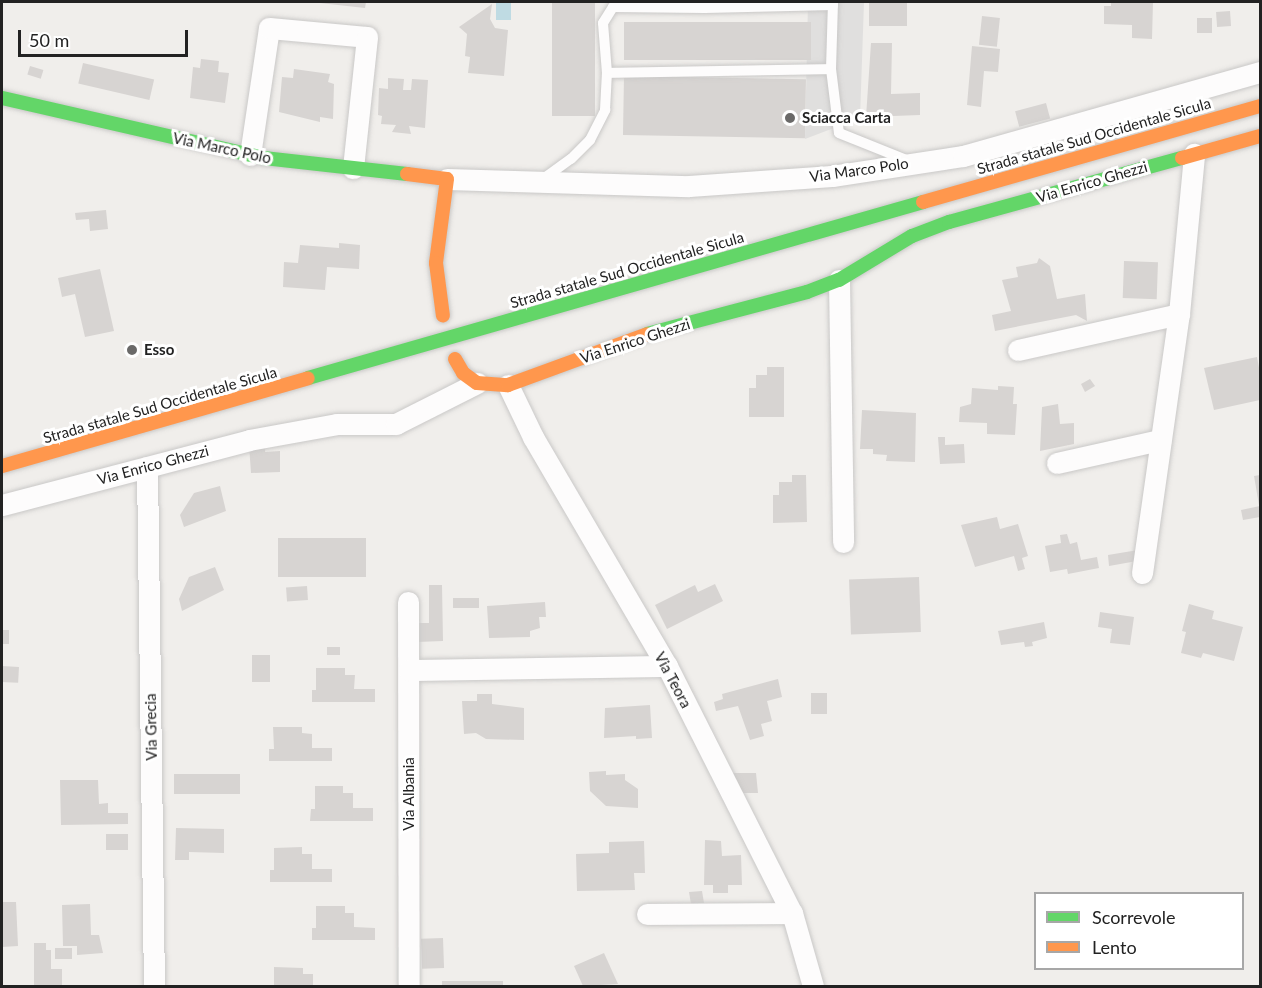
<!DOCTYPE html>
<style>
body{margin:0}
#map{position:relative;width:1262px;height:988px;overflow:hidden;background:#f0eeeb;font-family:Lato,sans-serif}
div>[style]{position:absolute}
.parking>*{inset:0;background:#e0dfde}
.water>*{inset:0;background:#bfdbe3;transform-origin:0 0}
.building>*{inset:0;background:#d7d4d2;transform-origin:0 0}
.roads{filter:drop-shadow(0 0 2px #c9c8c7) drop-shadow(0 0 2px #c9c8c7)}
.lane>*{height:10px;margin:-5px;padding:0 5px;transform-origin:5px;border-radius:5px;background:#fdfcfc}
.street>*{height:21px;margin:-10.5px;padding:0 10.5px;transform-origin:10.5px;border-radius:10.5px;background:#fdfcfc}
.fast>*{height:14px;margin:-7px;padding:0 7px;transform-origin:7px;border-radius:7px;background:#63d668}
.slow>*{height:14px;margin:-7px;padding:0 7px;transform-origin:7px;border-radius:7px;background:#ff974d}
.dots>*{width:16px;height:16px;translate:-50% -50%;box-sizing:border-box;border:3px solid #fff;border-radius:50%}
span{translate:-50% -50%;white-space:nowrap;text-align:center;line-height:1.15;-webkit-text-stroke:6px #fff;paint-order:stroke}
.poi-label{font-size:15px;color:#222;font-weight:700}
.left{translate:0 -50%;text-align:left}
.street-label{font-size:15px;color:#222}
.frame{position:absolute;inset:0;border:3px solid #222;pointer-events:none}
.legend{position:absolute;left:1034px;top:892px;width:210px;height:78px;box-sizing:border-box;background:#fff;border:2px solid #a7a7a7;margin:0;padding:8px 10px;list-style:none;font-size:18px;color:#222}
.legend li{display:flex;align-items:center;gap:12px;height:30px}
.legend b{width:30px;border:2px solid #a7a7a7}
.scale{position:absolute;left:18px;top:30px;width:170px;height:27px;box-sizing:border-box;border:3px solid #222;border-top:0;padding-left:8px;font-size:18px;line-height:21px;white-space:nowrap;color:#222;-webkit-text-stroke:4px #fff;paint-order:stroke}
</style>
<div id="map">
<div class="parking">
<i style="clip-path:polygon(808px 2px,864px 2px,860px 118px,805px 139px)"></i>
</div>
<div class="water">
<i style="left:496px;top:2px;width:15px;height:18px"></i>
</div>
<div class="building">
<i style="clip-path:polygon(311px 2px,366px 2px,365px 8px)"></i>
<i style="left:552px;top:2px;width:43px;height:114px"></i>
<i style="left:869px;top:2px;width:38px;height:24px"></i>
<i style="clip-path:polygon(1111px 2px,1153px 2px,1152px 39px,1132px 38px,1132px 25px,1104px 24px,1104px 6px,1111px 6px)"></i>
<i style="clip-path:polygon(492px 4px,490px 19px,495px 28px,508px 30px,504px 76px,468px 73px,470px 57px,465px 56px,467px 34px,459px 27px)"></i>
<i style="left:1230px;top:11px;width:15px;height:14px;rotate:86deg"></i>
<i style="left:982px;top:16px;width:18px;height:29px;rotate:6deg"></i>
<i style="left:1212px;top:18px;width:15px;height:15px;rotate:90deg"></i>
<i style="left:624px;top:22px;width:187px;height:38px"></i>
<i style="clip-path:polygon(871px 43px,892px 43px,891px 94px,920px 93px,920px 115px,866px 117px)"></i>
<i style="clip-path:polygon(972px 46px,1000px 49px,998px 72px,984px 71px,981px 107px,967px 105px)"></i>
<i style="clip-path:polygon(201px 59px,219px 61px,218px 72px,229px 73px,225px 103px,190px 98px,193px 67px,200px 68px)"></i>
<i style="left:83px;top:63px;width:73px;height:21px;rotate:13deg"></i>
<i style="left:30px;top:66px;width:14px;height:9px;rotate:17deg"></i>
<i style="clip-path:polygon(294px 69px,330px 74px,328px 82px,334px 84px,333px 119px,320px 117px,320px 122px,279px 112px,282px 77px,293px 78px)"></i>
<i style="left:624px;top:76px;width:182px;height:59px;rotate:1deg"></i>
<i style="clip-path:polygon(388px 78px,404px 79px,403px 90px,411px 90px,412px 79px,428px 80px,425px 128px,409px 126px,411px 134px,392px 132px,396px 125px,381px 124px,382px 116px,378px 115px,379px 88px,388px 89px)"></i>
<i style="left:1046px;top:103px;width:16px;height:32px;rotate:75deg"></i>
<i style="clip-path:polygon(106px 210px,108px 229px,90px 231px,89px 219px,76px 220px,75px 213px)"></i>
<i style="clip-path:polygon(339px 243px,360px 245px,359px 269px,327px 267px,325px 290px,283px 287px,284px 262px,298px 263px,300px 245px,339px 248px)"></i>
<i style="clip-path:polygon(1039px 258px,1050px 266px,1057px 299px,1085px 294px,1087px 321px,1076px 315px,995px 331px,992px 315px,1011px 311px,1002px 280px,1018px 277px,1016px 267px,1037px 263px)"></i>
<i style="left:1124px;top:261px;width:34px;height:37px;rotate:2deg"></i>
<i style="clip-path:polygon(100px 269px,114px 331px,85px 337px,75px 294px,62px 297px,58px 278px)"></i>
<i style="clip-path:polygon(1257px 357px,1260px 373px,1260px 400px,1214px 410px,1204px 368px)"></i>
<i style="clip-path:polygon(767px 367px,784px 367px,784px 417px,749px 417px,749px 388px,756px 388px,756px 375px,767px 375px)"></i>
<i style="clip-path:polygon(1090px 379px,1095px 386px,1085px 392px,1081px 384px)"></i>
<i style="clip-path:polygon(998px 386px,1014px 387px,1013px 404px,1017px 404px,1015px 435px,987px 434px,987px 423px,959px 422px,960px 407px,971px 404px,972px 388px,998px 390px)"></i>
<i style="clip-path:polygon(1058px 404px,1060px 424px,1074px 423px,1074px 444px,1040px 451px,1042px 407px)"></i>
<i style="clip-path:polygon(862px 410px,916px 413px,915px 462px,886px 461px,887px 455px,873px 454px,873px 449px,860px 449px)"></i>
<i style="clip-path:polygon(938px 437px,945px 437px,945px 445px,964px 444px,965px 463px,940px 464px)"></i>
<i style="clip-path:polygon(266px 442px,265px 452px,280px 451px,280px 472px,251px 473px,249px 445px)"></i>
<i style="clip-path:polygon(792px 475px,806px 475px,807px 522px,773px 523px,773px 495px,779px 495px,779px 482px,792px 482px)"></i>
<i style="clip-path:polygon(1260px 475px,1260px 505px,1259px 505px,1254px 476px)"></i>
<i style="clip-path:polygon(220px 486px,226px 511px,184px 527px,180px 515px,194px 493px)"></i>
<i style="clip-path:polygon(1260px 506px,1260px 517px,1243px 520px,1241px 510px)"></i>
<i style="clip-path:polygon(997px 517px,1000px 529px,1018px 524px,1028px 556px,1022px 558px,1025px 569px,1018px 571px,1014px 556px,975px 567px,961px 525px)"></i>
<i style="clip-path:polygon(1067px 534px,1070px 544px,1077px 542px,1081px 560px,1097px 557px,1099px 568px,1068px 574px,1067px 569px,1050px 572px,1045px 546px,1061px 543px,1060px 535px)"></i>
<i style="left:278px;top:538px;width:88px;height:39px"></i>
<i style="clip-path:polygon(1138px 550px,1137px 561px,1109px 566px,1108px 555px)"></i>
<i style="clip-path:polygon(215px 567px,224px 590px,182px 611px,179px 599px,189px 577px)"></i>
<i style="left:919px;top:577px;width:55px;height:70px;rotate:88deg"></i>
<i style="clip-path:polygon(715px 584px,723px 601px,667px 629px,655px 605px,695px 585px,698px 592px)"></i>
<i style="clip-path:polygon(429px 585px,442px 585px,443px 641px,417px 642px,417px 623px,429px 623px)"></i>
<i style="left:307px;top:586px;width:14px;height:21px;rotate:86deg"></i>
<i style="left:479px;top:598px;width:10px;height:26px;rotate:90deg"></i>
<i style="clip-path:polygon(545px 602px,546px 617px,539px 617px,540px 628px,530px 631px,530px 637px,489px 638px,487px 606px)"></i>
<i style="clip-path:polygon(1189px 604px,1214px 611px,1212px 619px,1243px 627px,1234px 661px,1203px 653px,1201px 658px,1181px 653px,1186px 632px,1182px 631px)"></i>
<i style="clip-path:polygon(1100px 612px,1134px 617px,1130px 645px,1110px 643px,1112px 629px,1098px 627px)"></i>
<i style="clip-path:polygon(1044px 622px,1047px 638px,1032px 642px,1033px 646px,1025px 647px,1024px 642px,1001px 645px,998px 631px)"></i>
<i style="left:2px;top:630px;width:7px;height:14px"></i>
<i style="left:327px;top:647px;width:13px;height:8px"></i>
<i style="left:252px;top:655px;width:18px;height:27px"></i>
<i style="left:2px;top:666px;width:17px;height:16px;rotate:3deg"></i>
<i style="clip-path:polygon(316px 668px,345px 668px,345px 675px,355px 675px,354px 689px,375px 689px,375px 702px,312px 702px,312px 690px,316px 690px)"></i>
<i style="clip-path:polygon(778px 679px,782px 697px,767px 701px,772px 721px,761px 724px,764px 736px,750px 740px,738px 706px,716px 711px,714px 702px,723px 699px,722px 694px)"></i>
<i style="left:811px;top:693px;width:16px;height:21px"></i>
<i style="clip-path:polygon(477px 694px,492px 694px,492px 704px,524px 708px,524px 740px,486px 739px,476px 733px,464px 734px,462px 701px,477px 701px)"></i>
<i style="clip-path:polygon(650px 705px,652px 738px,636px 739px,636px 736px,604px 738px,605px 708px)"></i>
<i style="clip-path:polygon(273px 727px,302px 727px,302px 733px,312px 734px,312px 748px,332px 748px,332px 761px,269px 761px,269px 749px,274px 749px)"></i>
<i style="clip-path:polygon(606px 771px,606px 775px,625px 774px,625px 780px,638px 789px,638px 808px,606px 806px,590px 791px,589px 772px)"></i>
<i style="clip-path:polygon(727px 773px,756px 773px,758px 793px,739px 793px)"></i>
<i style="left:174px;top:774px;width:66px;height:20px"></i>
<i style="clip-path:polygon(60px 780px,98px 780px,99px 804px,108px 803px,108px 813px,128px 813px,128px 824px,61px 825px)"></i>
<i style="clip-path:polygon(315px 786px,343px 786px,343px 793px,353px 793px,353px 808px,373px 808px,373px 821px,310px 821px,311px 809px,315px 809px)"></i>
<i style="clip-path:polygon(176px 828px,224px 829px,224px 853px,189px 852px,189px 860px,175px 860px)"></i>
<i style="left:106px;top:834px;width:22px;height:16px"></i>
<i style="clip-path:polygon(705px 840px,721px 841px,722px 856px,741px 855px,742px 885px,728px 885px,728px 893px,713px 893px,713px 885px,704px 885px)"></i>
<i style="clip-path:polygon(644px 841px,645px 873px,634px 873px,635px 890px,577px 891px,576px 854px,609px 853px,609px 842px)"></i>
<i style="clip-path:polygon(302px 847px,302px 854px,312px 854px,312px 869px,332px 869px,332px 882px,270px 882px,270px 870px,274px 870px,274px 848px)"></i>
<i style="clip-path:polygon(702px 891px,704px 903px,691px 904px,689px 892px)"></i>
<i style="clip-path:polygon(2px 902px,16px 902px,18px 946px,2px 947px)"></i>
<i style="clip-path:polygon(90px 904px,91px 935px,99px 935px,103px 953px,77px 955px,77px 946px,63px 946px,62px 905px)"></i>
<i style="clip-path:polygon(316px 906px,345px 906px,345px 913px,354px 913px,354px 927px,375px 928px,375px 940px,312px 940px,312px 928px,316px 928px)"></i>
<i style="left:443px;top:938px;width:30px;height:22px;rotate:88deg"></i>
<i style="clip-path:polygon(34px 943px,46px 943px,46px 950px,51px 950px,51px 969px,62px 969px,62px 986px,34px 986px)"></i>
<i style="left:72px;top:948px;width:11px;height:17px;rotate:90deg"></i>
<i style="clip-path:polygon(604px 953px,618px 984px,583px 986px,574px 966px)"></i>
<i style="clip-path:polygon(274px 967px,303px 968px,303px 974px,313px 974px,313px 986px,274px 986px)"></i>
<i style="left:442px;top:981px;width:61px;height:5px"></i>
</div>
<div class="roads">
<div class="lane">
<i style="left:833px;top:2px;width:67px;rotate:91.7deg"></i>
<i style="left:831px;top:69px;width:64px;rotate:82.9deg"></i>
<i style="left:839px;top:133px;width:75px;rotate:21.8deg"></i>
<i style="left:607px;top:73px;width:224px;rotate:-1deg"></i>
<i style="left:543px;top:179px;width:34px;rotate:-36deg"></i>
<i style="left:571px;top:159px;width:27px;rotate:-45deg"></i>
<i style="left:590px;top:140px;width:34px;rotate:-63deg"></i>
<i style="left:605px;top:110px;width:37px;rotate:-87deg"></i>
<i style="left:607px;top:73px;width:50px;rotate:-94.6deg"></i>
<i style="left:603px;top:23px;width:19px;rotate:-58deg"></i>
<i style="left:613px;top:7px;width:92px;rotate:0.6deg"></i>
<i style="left:705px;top:8px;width:128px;rotate:-1.3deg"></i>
</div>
<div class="street">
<i style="left:250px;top:155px;width:128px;rotate:-81.5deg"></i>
<i style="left:269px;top:28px;width:98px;rotate:5.2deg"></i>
<i style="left:367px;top:37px;width:132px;rotate:96.1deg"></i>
<i style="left:447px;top:179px;width:242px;rotate:1.7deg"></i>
<i style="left:689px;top:186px;width:143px;rotate:-4deg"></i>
<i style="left:832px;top:176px;width:133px;rotate:-8.7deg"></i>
<i style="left:963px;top:156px;width:309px;rotate:-15.8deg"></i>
<i style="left:839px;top:280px;width:262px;rotate:89.1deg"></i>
<i style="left:1018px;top:350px;width:165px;rotate:-12.6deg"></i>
<i style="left:508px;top:385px;width:58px;rotate:64.3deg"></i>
<i style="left:533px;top:437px;width:265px;rotate:59.7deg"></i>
<i style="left:667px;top:666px;width:277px;rotate:63.2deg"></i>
<i style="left:792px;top:913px;width:76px;rotate:74deg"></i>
<i style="left:1057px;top:463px;width:106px;rotate:-12.6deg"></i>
<i style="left:147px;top:467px;width:519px;rotate:89.23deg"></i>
<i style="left:2px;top:505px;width:255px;rotate:-14.7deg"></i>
<i style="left:249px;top:440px;width:89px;rotate:-10.3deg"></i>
<i style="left:337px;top:424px;width:59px"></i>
<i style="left:396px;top:424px;width:91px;rotate:-26.8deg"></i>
<i style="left:1142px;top:573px;width:262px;rotate:-81.9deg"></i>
<i style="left:1179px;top:314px;width:161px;rotate:-84.6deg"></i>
<i style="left:408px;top:602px;width:384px;rotate:89.9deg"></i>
<i style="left:409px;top:670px;width:258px;rotate:-0.9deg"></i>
<i style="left:647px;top:914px;width:145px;rotate:-0.4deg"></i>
</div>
<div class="fast">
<i style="left:2px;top:98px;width:269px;rotate:12.9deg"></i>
<i style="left:264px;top:158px;width:144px;rotate:6.4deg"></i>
<i style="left:647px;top:334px;width:165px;rotate:-14.7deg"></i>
<i style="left:807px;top:292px;width:34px;rotate:-21deg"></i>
<i style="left:839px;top:280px;width:85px;rotate:-31.1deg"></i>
<i style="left:912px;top:236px;width:40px;rotate:-21deg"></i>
<i style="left:949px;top:222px;width:242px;rotate:-15.4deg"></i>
<i style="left:308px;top:378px;width:640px;rotate:-15.97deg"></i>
</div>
<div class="slow">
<i style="left:1182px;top:158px;width:81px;rotate:-15.8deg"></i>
<i style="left:407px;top:174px;width:40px;rotate:7.1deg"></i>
<i style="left:447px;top:179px;width:85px;rotate:97.5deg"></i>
<i style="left:436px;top:263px;width:53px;rotate:82.5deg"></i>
<i style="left:923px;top:202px;width:350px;rotate:-15.9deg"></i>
<i style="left:455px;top:359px;width:16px;rotate:60deg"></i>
<i style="left:463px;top:373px;width:17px;rotate:36deg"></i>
<i style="left:477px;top:383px;width:31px;rotate:4deg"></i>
<i style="left:508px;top:385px;width:148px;rotate:-20.1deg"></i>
<i style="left:2px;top:466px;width:318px;rotate:-16deg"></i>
</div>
</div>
<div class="dots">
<i style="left:790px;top:118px;background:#6a6968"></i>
<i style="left:132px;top:350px;background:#6a6968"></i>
</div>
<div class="poi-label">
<span class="left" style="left:802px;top:118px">Sciacca Carta</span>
<span class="left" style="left:144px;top:350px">Esso</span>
</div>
<div class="street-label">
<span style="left:1094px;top:136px;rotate:-16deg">Strada statale Sud Occidentale Sicula</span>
<span style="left:222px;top:148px;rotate:12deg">Via Marco Polo</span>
<span style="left:859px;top:170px;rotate:-8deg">Via Marco Polo</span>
<span style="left:1092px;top:182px;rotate:-16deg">Via Enrico Ghezzi</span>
<span style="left:627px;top:270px;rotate:-16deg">Strada statale Sud Occidentale Sicula</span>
<span style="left:635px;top:341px;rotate:-18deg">Via Enrico Ghezzi</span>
<span style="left:160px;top:405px;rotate:-16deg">Strada statale Sud Occidentale Sicula</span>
<span style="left:153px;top:465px;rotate:-15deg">Via Enrico Ghezzi</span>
<span style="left:673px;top:680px;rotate:62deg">Via Teora</span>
<span style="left:151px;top:727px;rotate:-91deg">Via Grecia</span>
<span style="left:409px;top:794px;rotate:-90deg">Via Albania</span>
</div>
<div class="frame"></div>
<ul class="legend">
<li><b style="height:8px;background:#63d668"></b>Scorrevole</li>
<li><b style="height:8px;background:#ff974d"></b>Lento</li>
</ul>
<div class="scale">50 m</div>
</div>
